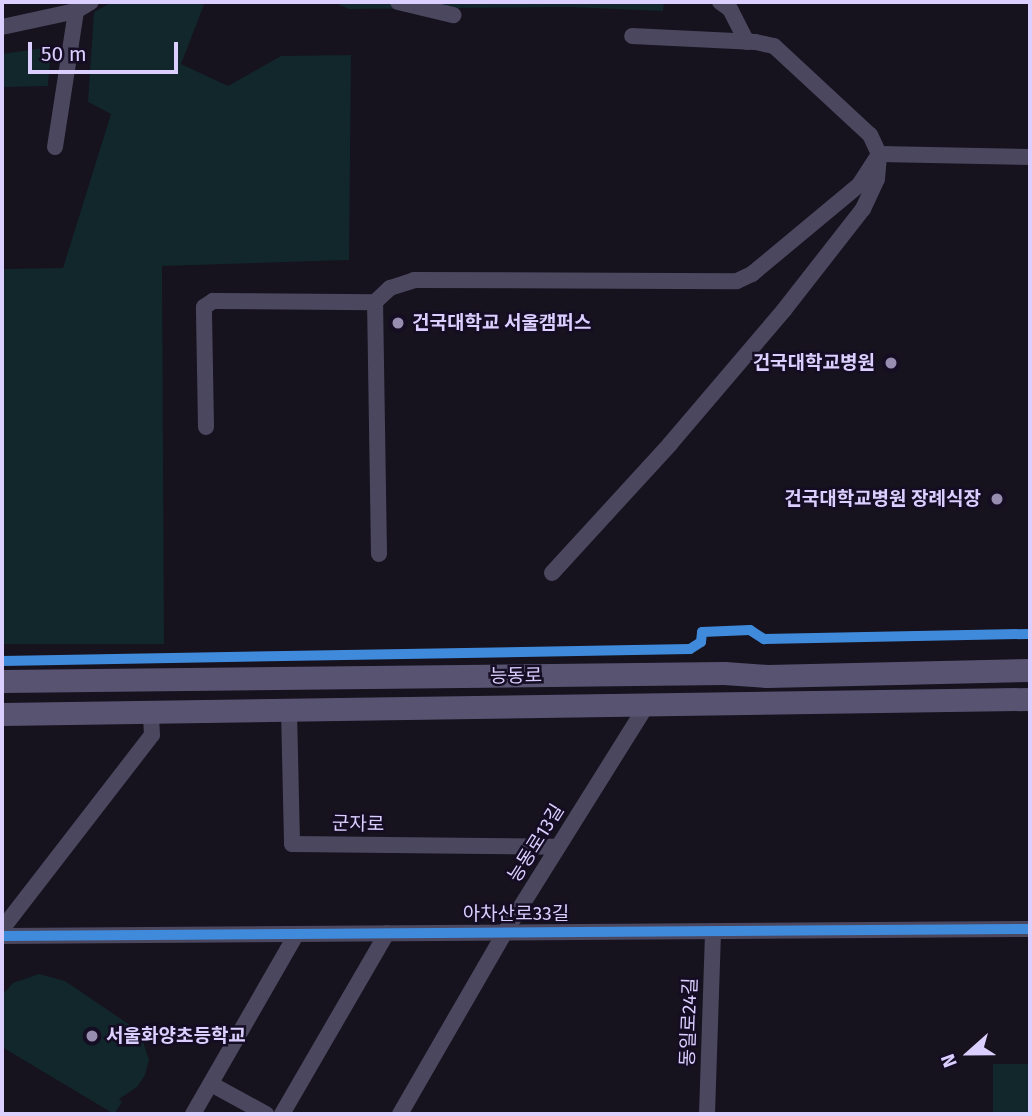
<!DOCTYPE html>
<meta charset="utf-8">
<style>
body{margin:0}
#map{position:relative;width:1032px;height:1116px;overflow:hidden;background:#16121e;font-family:"Fira Sans","Noto Sans KR",sans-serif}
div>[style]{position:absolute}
.green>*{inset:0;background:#11272b;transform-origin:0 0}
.minor>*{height:16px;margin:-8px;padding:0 8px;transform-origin:8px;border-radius:8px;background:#4b475f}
.secondary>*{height:23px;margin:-11.5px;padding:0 11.5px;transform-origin:11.5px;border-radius:11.5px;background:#595372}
.cycleway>*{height:10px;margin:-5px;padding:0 5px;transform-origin:5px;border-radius:5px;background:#408adc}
.dots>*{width:19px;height:19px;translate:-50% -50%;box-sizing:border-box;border:4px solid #140d23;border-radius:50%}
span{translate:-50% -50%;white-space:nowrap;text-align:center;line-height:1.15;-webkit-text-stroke:5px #140d23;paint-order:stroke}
.poi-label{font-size:19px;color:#dbcfff;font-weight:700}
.left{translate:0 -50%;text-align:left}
.right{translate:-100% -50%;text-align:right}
.street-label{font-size:19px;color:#dbcfff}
.frame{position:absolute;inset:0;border:4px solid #dbcfff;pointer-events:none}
.north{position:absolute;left:934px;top:1018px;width:70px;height:70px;-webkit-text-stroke:5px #140d23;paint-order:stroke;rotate:249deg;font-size:19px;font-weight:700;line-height:28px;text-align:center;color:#dbcfff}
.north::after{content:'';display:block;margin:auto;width:24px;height:32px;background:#dbcfff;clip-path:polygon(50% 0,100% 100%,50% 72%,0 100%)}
.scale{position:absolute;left:28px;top:42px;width:150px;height:32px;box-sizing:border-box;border:4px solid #dbcfff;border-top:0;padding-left:9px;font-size:21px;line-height:24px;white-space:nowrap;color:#dbcfff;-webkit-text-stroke:5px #140d23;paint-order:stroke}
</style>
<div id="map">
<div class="green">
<i style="clip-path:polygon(112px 2px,205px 2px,181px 64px,228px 86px,281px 56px,351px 55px,349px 260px,162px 266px,164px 644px,2px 644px,2px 269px,63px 268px,111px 114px,88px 102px,94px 12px)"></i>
<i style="clip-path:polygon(333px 2px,664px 2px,663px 11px,568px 7px,349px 9px)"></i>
<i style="clip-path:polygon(51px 47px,48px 86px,2px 87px,2px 54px)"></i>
<i style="clip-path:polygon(39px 974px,65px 981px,140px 1032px,149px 1060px,145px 1075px,137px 1087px,119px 1099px,122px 1102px,114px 1114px,2px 1047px,4px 993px,13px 983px)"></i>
<i style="left:993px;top:1064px;width:37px;height:50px"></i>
</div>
<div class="minor">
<i style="left:398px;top:2px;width:57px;rotate:13.3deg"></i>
<i style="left:720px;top:2px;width:12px;rotate:35deg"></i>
<i style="left:730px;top:9px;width:37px;rotate:63deg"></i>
<i style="left:2px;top:27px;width:76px;rotate:-12.2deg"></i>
<i style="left:76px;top:11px;width:17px;rotate:-31deg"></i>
<i style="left:55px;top:147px;width:138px;rotate:-81.2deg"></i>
<i style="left:879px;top:154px;width:151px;rotate:1.1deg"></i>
<i style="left:206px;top:427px;width:120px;rotate:-91deg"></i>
<i style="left:204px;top:307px;width:11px;rotate:-34deg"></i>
<i style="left:213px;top:301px;width:162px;rotate:0.4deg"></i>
<i style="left:379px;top:554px;width:252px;rotate:-90.9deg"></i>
<i style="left:375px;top:302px;width:21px;rotate:-43deg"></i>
<i style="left:390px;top:288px;width:25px;rotate:-18deg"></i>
<i style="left:414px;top:280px;width:323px;rotate:0.2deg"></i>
<i style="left:737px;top:281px;width:17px;rotate:-25deg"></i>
<i style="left:752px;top:274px;width:139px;rotate:-39.8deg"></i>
<i style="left:859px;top:185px;width:31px;rotate:-57deg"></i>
<i style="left:552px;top:573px;width:175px;rotate:-47.5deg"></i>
<i style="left:670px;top:444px;width:176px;rotate:-49.6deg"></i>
<i style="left:784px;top:310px;width:128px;rotate:-52deg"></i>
<i style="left:863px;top:209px;width:33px;rotate:-65deg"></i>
<i style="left:877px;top:179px;width:25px;rotate:-85deg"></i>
<i style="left:879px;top:154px;width:21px;rotate:-115deg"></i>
<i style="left:870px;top:135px;width:131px;rotate:-137.2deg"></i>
<i style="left:774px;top:46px;width:19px;rotate:-168deg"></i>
<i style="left:755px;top:42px;width:123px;rotate:-177.2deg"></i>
<i style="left:289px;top:710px;width:134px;rotate:88.7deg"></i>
<i style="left:292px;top:844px;width:266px;rotate:0.6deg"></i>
<i style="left:2px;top:929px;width:245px;rotate:-52.3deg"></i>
<i style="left:152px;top:735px;width:22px;rotate:-93deg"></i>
<i style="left:2px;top:936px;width:1028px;rotate:-0.39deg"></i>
<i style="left:211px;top:1084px;width:63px;rotate:28.6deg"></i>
<i style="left:193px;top:1114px;width:207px;rotate:-60.1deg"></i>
<i style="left:282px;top:1114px;width:209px;rotate:-59.9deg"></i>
<i style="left:400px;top:1114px;width:210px;rotate:-60deg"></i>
<i style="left:505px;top:932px;width:268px;rotate:-58deg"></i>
<i style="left:707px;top:1114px;width:183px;rotate:-88.1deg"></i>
</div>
<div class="secondary">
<i style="left:2px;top:681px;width:722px;rotate:-0.63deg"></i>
<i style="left:724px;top:673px;width:43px;rotate:4deg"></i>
<i style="left:767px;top:676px;width:263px;rotate:-1.3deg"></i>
<i style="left:2px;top:714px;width:1028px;rotate:-0.84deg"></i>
</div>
<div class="cycleway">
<i style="left:2px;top:661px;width:688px;rotate:-1deg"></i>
<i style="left:690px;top:649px;width:13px;rotate:-32deg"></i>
<i style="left:701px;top:642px;width:10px;rotate:-84deg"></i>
<i style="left:702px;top:632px;width:48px;rotate:-2.4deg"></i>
<i style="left:750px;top:630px;width:17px;rotate:33deg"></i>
<i style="left:764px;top:639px;width:266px;rotate:-1.1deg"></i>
<i style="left:2px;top:936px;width:1028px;rotate:-0.39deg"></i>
</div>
<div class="dots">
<i style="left:398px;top:323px;background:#968db0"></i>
<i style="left:891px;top:363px;background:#968db0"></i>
<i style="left:997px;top:499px;background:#968db0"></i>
<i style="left:92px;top:1036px;background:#968db0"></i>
</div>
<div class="poi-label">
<span class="left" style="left:412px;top:323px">건국대학교 서울캠퍼스</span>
<span class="right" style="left:875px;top:363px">건국대학교병원</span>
<span class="right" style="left:981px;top:499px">건국대학교병원 장례식장</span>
<span class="left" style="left:106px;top:1036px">서울화양초등학교</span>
</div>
<div class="street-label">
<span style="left:516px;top:676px;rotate:-1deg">능동로</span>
<span style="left:358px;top:824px;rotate:1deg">군자로</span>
<span style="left:536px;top:843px;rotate:-58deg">능동로13길</span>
<span style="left:516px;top:914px">아차산로33길</span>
<span style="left:689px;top:1022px;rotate:-88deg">동일로24길</span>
</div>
<div class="frame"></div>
<div class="north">N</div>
<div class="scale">50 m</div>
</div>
